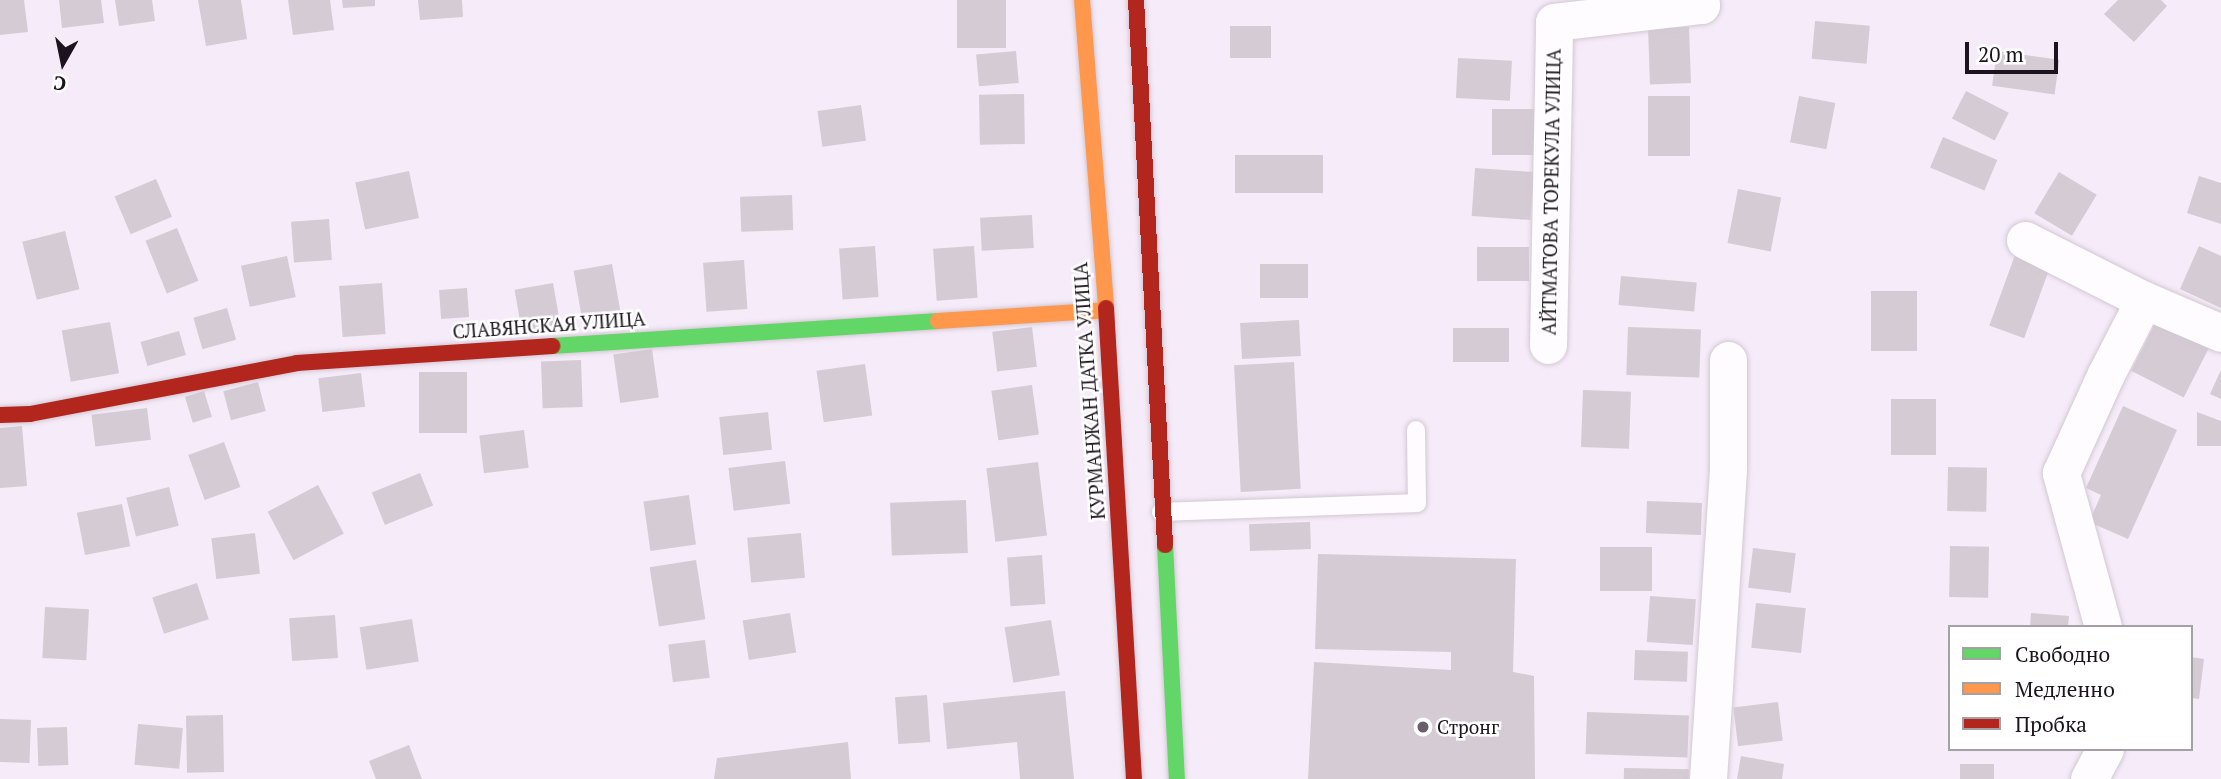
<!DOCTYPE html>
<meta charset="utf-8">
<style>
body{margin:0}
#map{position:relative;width:2221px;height:779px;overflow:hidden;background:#f6ebf8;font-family:"PT Serif",serif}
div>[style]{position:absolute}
.building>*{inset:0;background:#d4cbd5;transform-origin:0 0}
.roads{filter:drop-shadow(0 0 2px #d2c8d4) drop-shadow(0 0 2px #d2c8d4)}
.lane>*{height:18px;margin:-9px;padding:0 9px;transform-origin:9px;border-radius:9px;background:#fefcfe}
.street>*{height:37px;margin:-18.5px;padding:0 18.5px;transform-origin:18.5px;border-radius:18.5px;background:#fefcfe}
.fast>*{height:16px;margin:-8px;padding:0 8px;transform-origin:8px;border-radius:8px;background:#63d668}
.slow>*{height:16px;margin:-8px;padding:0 8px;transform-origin:8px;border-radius:8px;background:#ff974d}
.jam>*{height:16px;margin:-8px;padding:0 8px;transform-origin:8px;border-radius:8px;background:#b3261e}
.dots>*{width:19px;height:19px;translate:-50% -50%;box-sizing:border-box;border:4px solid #fff;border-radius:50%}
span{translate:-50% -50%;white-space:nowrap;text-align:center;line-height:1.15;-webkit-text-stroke:5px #fff;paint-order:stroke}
.street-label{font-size:19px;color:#1b131d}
.poi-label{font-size:19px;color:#1b131d}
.left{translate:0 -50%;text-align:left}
.legend{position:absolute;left:1948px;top:625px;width:245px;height:126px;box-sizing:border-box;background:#fff;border:2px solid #a4a1a5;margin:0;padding:9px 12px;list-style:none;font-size:21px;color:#1b131d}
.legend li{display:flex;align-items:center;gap:14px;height:35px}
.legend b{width:35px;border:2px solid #a4a1a5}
.north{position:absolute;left:28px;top:28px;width:70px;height:70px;-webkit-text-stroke:5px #fff;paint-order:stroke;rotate:189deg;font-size:19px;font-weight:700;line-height:28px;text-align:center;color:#1b131d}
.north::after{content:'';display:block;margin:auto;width:24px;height:32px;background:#1b131d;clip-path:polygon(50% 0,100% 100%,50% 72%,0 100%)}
.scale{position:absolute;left:1965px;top:42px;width:93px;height:32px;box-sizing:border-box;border:4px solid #1b131d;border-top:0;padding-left:9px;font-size:21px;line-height:24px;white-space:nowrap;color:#1b131d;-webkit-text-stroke:5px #fff;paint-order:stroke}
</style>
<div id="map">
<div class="building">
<i style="clip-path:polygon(0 0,24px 0,28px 32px,0 35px)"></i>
<i style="clip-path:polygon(59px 0,101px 0,104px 23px,62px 28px)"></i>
<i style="clip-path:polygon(115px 0,152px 0,155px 21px,119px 26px)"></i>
<i style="clip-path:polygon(198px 0,241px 0,247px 39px,206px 46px)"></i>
<i style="clip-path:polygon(288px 0,330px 0,334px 30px,293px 35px)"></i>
<i style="clip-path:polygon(342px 0,375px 0,375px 6px,343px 8px)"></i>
<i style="clip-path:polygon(418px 0,462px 0,463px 17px,420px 20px)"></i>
<i style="left:957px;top:0;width:49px;height:48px"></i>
<i style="clip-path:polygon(2118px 0,2161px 0,2167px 6px,2134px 42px,2104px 14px)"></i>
<i style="left:1815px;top:21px;width:55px;height:38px;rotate:5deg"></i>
<i style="left:1271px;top:26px;width:32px;height:41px;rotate:90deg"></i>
<i style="left:1689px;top:27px;width:56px;height:41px;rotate:88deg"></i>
<i style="left:1016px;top:51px;width:32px;height:40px;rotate:85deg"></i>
<i style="left:1997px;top:51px;width:63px;height:35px;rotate:8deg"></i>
<i style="left:1458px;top:58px;width:54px;height:40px;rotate:3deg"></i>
<i style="left:1966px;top:91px;width:48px;height:31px;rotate:27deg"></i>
<i style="left:1024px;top:94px;width:50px;height:45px;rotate:89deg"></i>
<i style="left:1648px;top:96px;width:42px;height:60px"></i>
<i style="left:1799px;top:96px;width:37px;height:47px;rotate:11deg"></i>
<i style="left:861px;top:105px;width:36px;height:44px;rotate:82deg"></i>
<i style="left:1492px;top:109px;width:52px;height:46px"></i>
<i style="left:1943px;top:137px;width:59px;height:33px;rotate:23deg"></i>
<i style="left:1323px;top:155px;width:38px;height:88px;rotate:90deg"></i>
<i style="left:1475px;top:168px;width:59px;height:48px;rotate:4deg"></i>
<i style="left:409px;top:171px;width:48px;height:55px;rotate:78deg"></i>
<i style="left:2059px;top:172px;width:44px;height:48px;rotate:31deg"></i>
<i style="clip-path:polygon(2199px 176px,2221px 183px,2221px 224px,2187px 213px)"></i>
<i style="left:156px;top:179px;width:41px;height:45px;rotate:67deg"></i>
<i style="left:1738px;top:189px;width:44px;height:55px;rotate:11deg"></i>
<i style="left:792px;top:195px;width:35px;height:52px;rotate:88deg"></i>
<i style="left:1032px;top:215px;width:33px;height:52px;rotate:87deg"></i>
<i style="left:329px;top:219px;width:41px;height:38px;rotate:86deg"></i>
<i style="left:177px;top:228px;width:57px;height:34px;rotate:68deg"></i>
<i style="left:65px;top:231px;width:60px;height:44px;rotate:76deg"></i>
<i style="left:875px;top:246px;width:51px;height:36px;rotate:86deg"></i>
<i style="left:974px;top:246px;width:52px;height:41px;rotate:86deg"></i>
<i style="clip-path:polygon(2199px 246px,2221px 256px,2221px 308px,2180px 289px)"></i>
<i style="left:1529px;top:247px;width:34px;height:52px;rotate:90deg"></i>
<i style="left:2015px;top:255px;width:37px;height:75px;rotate:20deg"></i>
<i style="left:287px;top:256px;width:42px;height:47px;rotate:78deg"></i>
<i style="left:744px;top:260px;width:49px;height:41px;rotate:86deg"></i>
<i style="left:612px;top:264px;width:47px;height:39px;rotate:80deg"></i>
<i style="left:1260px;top:264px;width:48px;height:34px"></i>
<i style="left:1621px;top:276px;width:76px;height:29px;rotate:5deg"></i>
<i style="left:382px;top:283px;width:51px;height:43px;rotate:86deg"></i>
<i style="left:553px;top:283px;width:42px;height:39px;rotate:80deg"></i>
<i style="left:467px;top:288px;width:29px;height:28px;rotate:86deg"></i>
<i style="left:1871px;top:291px;width:46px;height:60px"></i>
<i style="left:227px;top:308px;width:33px;height:35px;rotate:74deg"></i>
<i style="left:1299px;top:320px;width:36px;height:59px;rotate:87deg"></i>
<i style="left:2157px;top:320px;width:59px;height:57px;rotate:27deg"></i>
<i style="left:110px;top:322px;width:52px;height:49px;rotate:80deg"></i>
<i style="left:1032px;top:327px;width:40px;height:40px;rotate:83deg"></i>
<i style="left:1628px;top:327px;width:73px;height:48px;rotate:2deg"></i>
<i style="left:1453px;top:328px;width:56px;height:34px"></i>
<i style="left:179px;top:331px;width:25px;height:40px;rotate:74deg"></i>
<i style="left:652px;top:349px;width:49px;height:39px;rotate:82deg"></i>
<i style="left:581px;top:360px;width:47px;height:40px;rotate:88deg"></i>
<i style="left:1294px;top:362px;width:127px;height:60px;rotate:87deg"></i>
<i style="left:865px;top:364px;width:52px;height:49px;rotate:82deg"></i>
<i style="clip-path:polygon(2221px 370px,2221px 399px,2210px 394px)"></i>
<i style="left:419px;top:372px;width:48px;height:61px"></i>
<i style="left:361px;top:373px;width:34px;height:43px;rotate:83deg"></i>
<i style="left:258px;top:382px;width:30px;height:36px;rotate:75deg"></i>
<i style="left:1032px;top:385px;width:50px;height:41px;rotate:82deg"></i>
<i style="left:1583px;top:390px;width:48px;height:57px;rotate:2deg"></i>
<i style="left:204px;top:391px;width:27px;height:20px;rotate:73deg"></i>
<i style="left:1891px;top:399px;width:45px;height:56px"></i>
<i style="clip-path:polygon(2123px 406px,2177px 430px,2128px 539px,2089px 522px,2101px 495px,2086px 488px)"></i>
<i style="left:147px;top:408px;width:32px;height:56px;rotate:83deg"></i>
<i style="left:768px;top:412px;width:38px;height:49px;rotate:84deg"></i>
<i style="clip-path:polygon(2197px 412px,2221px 421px,2221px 446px,2197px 446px)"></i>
<i style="clip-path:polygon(22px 426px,27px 486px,0 488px,0 428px)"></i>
<i style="left:524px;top:430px;width:38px;height:45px;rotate:83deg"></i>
<i style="left:224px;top:442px;width:48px;height:38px;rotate:70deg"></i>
<i style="left:785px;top:461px;width:43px;height:57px;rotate:83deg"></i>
<i style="left:1038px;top:462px;width:74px;height:52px;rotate:83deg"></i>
<i style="left:1948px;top:467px;width:39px;height:44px;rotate:1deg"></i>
<i style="left:420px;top:473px;width:35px;height:52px;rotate:68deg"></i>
<i style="left:318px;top:485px;width:55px;height:57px;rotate:62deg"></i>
<i style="left:169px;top:487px;width:40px;height:44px;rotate:76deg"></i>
<i style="left:689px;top:495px;width:50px;height:46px;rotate:82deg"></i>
<i style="left:966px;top:500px;width:53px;height:76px;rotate:88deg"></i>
<i style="left:1647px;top:501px;width:55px;height:32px;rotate:2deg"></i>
<i style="left:122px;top:504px;width:43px;height:46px;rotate:79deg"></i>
<i style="left:1310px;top:522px;width:27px;height:61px;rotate:88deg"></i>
<i style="left:255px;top:533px;width:41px;height:44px;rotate:83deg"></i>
<i style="left:801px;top:533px;width:45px;height:54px;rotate:85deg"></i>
<i style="left:1950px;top:546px;width:39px;height:51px;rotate:1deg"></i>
<i style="left:1600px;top:547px;width:52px;height:44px"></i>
<i style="left:1753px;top:548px;width:43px;height:40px;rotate:7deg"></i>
<i style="clip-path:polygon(1318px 554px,1516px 559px,1513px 672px,1534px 676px,1535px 779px,1308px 779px,1314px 662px,1451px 670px,1451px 652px,1315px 649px)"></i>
<i style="left:1042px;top:555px;width:49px;height:35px;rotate:86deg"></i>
<i style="left:696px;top:560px;width:60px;height:47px;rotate:81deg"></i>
<i style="left:197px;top:583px;width:38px;height:47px;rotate:72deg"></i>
<i style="left:1650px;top:596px;width:46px;height:46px;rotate:4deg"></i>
<i style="left:1756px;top:603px;width:50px;height:45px;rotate:6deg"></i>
<i style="left:45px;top:607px;width:44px;height:51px;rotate:3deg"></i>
<i style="left:790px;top:613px;width:40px;height:48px;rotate:81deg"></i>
<i style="clip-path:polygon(2031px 613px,2069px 616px,2068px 627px,2030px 627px)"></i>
<i style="left:335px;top:615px;width:43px;height:46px;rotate:86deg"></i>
<i style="left:412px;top:619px;width:43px;height:53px;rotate:81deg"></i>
<i style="left:1051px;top:620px;width:56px;height:47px;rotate:81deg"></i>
<i style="left:705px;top:640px;width:38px;height:37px;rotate:83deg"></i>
<i style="left:1635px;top:650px;width:53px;height:30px;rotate:2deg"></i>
<i style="clip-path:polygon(2191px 657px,2204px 659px,2199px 699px,2191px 698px)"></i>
<i style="clip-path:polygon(1065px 691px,1074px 779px,1020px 779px,1017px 742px,947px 749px,943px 703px)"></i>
<i style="left:927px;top:695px;width:47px;height:32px;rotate:86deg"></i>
<i style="left:1778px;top:702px;width:39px;height:45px;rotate:83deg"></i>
<i style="left:1587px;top:712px;width:102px;height:42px;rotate:2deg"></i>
<i style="left:223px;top:715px;width:57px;height:37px;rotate:89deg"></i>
<i style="left:0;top:719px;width:31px;height:43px;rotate:2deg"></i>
<i style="left:138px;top:724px;width:45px;height:41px;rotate:5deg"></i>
<i style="left:67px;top:727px;width:38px;height:30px;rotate:88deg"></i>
<i style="clip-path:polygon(848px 742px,851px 779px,714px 779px,717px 758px)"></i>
<i style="clip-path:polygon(409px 745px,422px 779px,376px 779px,369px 761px)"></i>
<i style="clip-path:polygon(1741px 756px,1784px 764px,1782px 779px,1737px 779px)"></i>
<i style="left:1960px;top:764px;width:34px;height:15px"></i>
<i style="left:1624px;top:768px;width:65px;height:11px;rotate:1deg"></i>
</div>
<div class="roads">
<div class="lane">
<i style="left:1161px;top:512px;width:256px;rotate:-2deg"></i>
<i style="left:1417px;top:503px;width:73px;rotate:-90.8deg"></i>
</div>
<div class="street">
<i style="left:2025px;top:240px;width:133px;rotate:26.8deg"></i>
<i style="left:2144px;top:300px;width:84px;rotate:23.2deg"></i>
<i style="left:1548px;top:345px;width:323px;rotate:-88.9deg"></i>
<i style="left:1554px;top:22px;width:148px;rotate:-6.6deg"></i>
<i style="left:1701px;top:5px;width:5px;rotate:-101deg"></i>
<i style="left:2103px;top:627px;width:160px;rotate:-105.3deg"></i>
<i style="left:2061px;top:473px;width:109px;rotate:-65.6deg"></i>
<i style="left:2106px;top:374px;width:83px;rotate:-62.8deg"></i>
<i style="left:1708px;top:779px;width:312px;rotate:-86.3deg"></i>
<i style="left:1728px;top:468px;width:108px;rotate:-90deg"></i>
<i style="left:2089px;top:779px;width:34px;rotate:-62deg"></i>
</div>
<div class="fast">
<i style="left:552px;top:346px;width:387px;rotate:-3.7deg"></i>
<i style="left:1165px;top:545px;width:234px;rotate:87.1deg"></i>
</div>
<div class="slow">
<i style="left:1082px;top:0;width:309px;rotate:85.5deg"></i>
<i style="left:938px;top:321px;width:168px;rotate:-3.7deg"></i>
</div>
<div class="jam">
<i style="left:1136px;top:0;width:546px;rotate:86.95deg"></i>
<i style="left:1106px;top:308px;width:472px;rotate:86.6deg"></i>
<i style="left:0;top:415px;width:30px;rotate:-2deg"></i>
<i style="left:30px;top:414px;width:272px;rotate:-10.8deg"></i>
<i style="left:297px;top:363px;width:256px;rotate:-3.8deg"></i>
</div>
</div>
<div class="dots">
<i style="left:1423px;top:727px;background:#685f6a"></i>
</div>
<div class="street-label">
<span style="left:1551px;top:192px;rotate:-89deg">АЙТМАТОВА ТОРЕКУЛА УЛИЦА</span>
<span style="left:549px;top:325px;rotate:-4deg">СЛАВЯНСКАЯ УЛИЦА</span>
<span style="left:1089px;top:391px;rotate:-94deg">КУРМАНЖАН ДАТКА УЛИЦА</span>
</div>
<div class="poi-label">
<span class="left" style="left:1437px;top:727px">Стронг</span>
</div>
<ul class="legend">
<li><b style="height:9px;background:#63d668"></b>Свободно</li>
<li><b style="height:9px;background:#ff974d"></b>Медленно</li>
<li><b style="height:9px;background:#b3261e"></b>Пробка</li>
</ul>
<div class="north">С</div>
<div class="scale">20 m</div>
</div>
